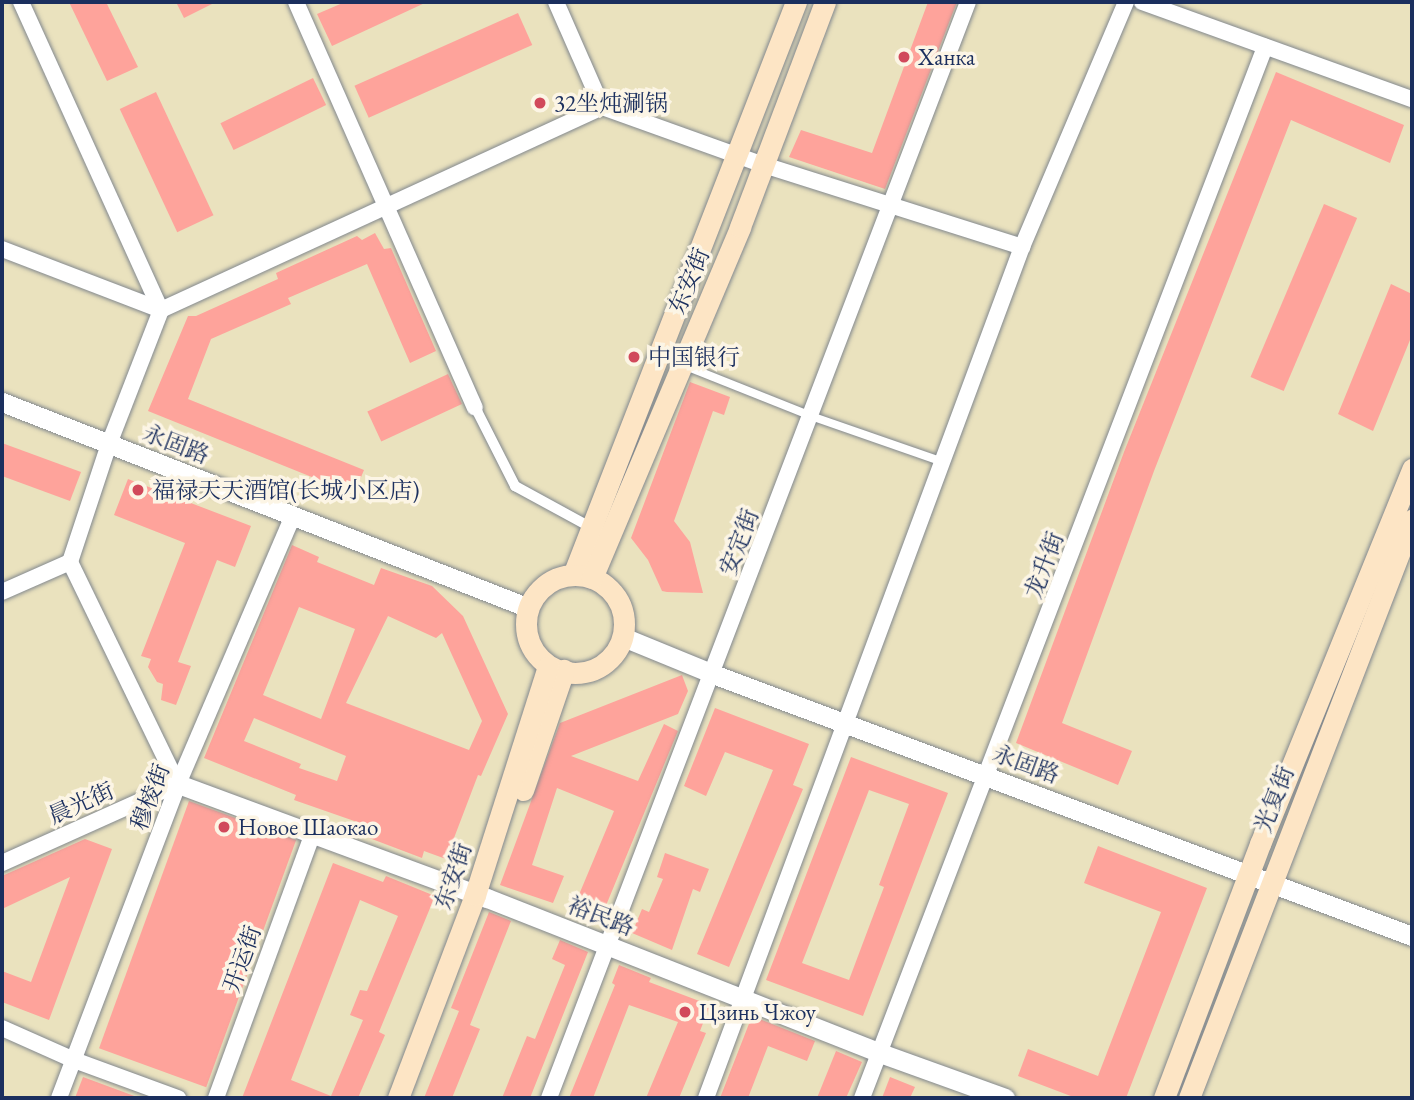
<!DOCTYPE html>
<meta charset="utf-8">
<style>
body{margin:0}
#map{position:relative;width:1414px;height:1100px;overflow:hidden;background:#eae2be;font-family:"EB Garamond","Noto Serif SC",serif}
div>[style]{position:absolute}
.building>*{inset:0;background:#fea39b;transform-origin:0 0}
.roads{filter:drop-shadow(0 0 2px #82888e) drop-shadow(0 0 2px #82888e)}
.service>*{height:8px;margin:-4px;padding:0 4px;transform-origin:4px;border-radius:4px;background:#fff}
.pedestrian>*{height:10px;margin:-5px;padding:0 5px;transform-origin:5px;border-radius:5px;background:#fff}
.minor>*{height:16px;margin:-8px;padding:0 8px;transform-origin:8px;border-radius:8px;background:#fff}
.tertiary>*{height:19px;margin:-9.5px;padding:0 9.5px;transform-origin:9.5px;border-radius:9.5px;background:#fff}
.secondary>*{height:21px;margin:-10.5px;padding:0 10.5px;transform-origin:10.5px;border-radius:10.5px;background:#fde5c5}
.secondary>.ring{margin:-10.5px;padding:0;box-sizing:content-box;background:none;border:21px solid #fde5c5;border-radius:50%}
.dots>*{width:19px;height:19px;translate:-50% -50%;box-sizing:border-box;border:4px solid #fcf5e5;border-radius:50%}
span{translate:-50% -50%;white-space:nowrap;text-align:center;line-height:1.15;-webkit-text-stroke:7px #fcf5e5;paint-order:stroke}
.poi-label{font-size:23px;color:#1b2f5e}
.left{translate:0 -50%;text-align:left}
.street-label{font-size:23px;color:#1b2f5e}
.frame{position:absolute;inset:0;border:4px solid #1b2f5e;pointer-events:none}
</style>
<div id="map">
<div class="building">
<i style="clip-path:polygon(69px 2px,106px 2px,138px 67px,107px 81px)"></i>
<i style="clip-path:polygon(176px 2px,216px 2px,184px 18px)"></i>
<i style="clip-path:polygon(345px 2px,427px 2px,332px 46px,317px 14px)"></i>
<i style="clip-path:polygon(928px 2px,957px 2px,885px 189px,789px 157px,801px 130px,872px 153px)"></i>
<i style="left:518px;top:13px;width:35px;height:179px;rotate:66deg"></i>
<i style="clip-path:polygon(1276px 72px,1404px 125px,1390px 163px,1291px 120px,1154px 471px,1062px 723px,1132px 751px,1118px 785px,1016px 743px,1124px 452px)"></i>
<i style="left:313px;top:78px;width:30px;height:103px;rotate:64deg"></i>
<i style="left:156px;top:92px;width:136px;height:40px;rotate:65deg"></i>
<i style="left:1324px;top:204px;width:36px;height:188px;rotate:23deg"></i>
<i style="clip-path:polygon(375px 233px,384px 249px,391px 248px,436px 351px,410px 363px,367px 264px,288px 298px,291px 304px,211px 339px,188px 399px,364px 470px,354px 494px,148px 411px,188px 316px,196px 316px,278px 279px,276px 273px,357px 236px,362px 240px)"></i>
<i style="clip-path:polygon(1391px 284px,1412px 294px,1412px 335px,1373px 431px,1338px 414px)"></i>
<i style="left:448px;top:374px;width:33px;height:89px;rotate:65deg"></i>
<i style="clip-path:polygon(690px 382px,730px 397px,724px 415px,713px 411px,674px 521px,690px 542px,703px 593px,667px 592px,662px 591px,648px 560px,631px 538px)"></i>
<i style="clip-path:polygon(2px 443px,81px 472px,70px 501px,2px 476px)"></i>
<i style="clip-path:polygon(128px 479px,251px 526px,235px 567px,217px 560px,178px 662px,191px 666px,176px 705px,161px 700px,163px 684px,157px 682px,148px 667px,151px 659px,141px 656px,185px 543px,114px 515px)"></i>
<i style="clip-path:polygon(evenodd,292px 545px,319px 557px,317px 562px,374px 585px,381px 568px,432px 586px,463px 616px,508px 714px,481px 776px,478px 775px,446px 859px,424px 851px,422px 858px,356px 833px,360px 823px,294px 800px,296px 795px,204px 758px,292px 545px,299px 607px,355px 629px,321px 719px,263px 695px,299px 607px,292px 545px,388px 616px,436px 638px,442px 633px,482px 721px,469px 750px,346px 703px,388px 616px,292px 545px,254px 718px,346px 756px,337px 781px,299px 768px,301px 764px,244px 741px,254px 718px)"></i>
<i style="clip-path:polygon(682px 675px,688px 691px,678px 714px,571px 756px,638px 781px,664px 724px,678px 731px,600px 920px,573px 909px,614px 811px,557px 788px,532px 865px,564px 876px,553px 903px,500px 885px,560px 723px)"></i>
<i style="clip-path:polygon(715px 708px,809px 744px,793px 785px,803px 789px,729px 967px,697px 954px,773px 770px,725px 752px,706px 796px,684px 786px)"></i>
<i style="clip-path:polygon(evenodd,851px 757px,948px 793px,863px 1016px,766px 980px,851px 757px,869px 790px,909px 804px,879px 885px,884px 887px,849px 980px,802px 963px,869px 790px)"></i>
<i style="left:189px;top:801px;width:114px;height:263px;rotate:20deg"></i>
<i style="clip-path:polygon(85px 839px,112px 849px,49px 1020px,2px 1002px,2px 971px,31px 982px,70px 877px,2px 909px,2px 876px)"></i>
<i style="clip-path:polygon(1098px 846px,1207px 888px,1126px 1098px,1076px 1098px,1018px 1076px,1028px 1049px,1098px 1076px,1161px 912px,1084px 883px)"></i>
<i style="clip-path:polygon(665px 853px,709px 869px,700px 892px,693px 889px,672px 950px,632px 933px,642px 909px,649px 912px,663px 879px,657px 877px)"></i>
<i style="clip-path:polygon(evenodd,333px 863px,383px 882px,386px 876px,435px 896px,379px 1032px,385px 1035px,358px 1098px,242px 1098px,333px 863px,360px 900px,398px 916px,367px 991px,360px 990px,350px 1015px,363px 1020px,331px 1096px,291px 1080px,360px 900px)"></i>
<i style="clip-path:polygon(489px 912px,511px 921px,470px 1025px,480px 1029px,452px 1098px,424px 1098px,459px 1011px,451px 1008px)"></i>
<i style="clip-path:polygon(560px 940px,588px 952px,530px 1098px,502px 1098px,527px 1036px,535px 1039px,565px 965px,552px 959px)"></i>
<i style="clip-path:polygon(619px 965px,651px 978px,649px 982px,710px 1005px,700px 1031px,706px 1033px,679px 1098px,646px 1098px,678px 1022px,629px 1005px,593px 1098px,569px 1098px,615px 985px,612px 983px)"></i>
<i style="clip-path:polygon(752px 1016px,815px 1041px,807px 1061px,768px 1046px,748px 1098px,720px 1098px)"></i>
<i style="clip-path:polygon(836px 1051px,862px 1062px,846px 1098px,817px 1098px)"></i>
<i style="clip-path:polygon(83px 1077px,137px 1097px,137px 1098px,75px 1098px)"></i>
<i style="clip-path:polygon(890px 1077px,915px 1087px,910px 1098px,882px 1098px)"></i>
</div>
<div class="roads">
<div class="service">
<i style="left:683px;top:365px;width:138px;rotate:21.7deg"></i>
<i style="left:811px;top:416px;width:140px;rotate:19.2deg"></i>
</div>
<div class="pedestrian">
<i style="left:475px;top:407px;width:89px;rotate:63.1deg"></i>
<i style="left:515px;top:486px;width:88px;rotate:28.6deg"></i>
</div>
<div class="minor">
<i style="left:21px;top:2px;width:338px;rotate:65.6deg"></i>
<i style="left:161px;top:310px;width:144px;rotate:111.2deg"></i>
<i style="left:109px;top:444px;width:124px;rotate:108.3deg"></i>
<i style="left:296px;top:2px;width:443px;rotate:66.2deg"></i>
<i style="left:556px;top:2px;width:115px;rotate:66.3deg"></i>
<i style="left:1142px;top:2px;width:287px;rotate:19.8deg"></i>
<i style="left:2px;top:249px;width:170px;rotate:21deg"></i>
<i style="left:161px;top:310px;width:485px;rotate:-24.7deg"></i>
<i style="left:602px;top:107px;width:172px;rotate:19.7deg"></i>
<i style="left:764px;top:165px;width:271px;rotate:17.6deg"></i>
<i style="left:2px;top:592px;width:74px;rotate:-23.8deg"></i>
<i style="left:70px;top:562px;width:247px;rotate:64.1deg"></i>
<i style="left:178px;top:784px;width:193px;rotate:155.8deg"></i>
<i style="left:2px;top:1028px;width:79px;rotate:24deg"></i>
<i style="left:74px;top:1060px;width:111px;rotate:20.1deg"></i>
<i style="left:59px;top:1098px;width:336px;rotate:-69.2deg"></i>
<i style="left:178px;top:784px;width:292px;rotate:-66.8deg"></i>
<i style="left:216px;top:1098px;width:280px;rotate:-69.9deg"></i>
<i style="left:549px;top:1098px;width:1173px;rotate:-69.08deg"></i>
<i style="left:706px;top:1098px;width:908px;rotate:-69.63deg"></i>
<i style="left:1022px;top:247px;width:266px;rotate:-67deg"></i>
<i style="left:862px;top:1098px;width:1126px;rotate:-69.02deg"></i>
</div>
<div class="tertiary">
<i style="left:2px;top:402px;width:566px;rotate:21.35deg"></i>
<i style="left:623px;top:637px;width:97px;rotate:22.3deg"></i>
<i style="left:713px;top:674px;width:746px;rotate:20.55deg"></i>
<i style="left:178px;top:784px;width:329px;rotate:20.3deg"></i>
<i style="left:487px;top:898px;width:422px;rotate:21.5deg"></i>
<i style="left:880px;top:1053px;width:133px;rotate:19.8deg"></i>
</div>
<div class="secondary">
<i style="left:573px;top:575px;width:615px;rotate:-68.74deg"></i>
<i class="ring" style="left:526px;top:575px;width:77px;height:77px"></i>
<i style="left:592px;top:578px;width:381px;rotate:-67.1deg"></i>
<i style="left:740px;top:227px;width:241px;rotate:-69.3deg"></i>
<i style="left:523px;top:790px;width:127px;rotate:-71.1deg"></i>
<i style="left:398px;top:1098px;width:217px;rotate:-69.2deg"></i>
<i style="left:475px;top:895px;width:240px;rotate:-72.3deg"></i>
<i style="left:1164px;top:1098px;width:272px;rotate:-69.3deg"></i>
<i style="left:1260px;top:844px;width:405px;rotate:-67.9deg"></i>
<i style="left:1189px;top:1098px;width:620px;rotate:-68.9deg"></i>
</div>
</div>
<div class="dots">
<i style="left:904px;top:57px;background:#d1495b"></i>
<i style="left:540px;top:103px;background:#d1495b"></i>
<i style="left:634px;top:357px;background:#d1495b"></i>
<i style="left:138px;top:490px;background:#d1495b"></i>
<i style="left:224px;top:827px;background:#d1495b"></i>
<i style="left:685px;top:1012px;background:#d1495b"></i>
</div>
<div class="poi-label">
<span class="left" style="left:918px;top:57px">Ханка</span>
<span class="left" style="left:554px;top:103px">32坐炖涮锅</span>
<span class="left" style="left:648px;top:357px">中国银行</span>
<span class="left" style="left:152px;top:490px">福禄天天酒馆(长城小区店)</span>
<span class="left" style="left:238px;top:827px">Новое Шаокао</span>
<span class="left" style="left:699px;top:1012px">Цзинь Чжоу</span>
</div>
<div class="street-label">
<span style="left:689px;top:281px;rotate:-67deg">东安街</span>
<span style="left:176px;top:444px;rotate:21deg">永固路</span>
<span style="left:739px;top:542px;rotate:-69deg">安定街</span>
<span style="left:1044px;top:565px;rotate:-69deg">龙升街</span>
<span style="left:1026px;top:764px;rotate:20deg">永固路</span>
<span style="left:150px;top:797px;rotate:-69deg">穆棱街</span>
<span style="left:1274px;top:799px;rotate:-68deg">光复街</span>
<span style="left:81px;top:803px;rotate:-24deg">晨光街</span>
<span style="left:453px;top:876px;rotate:-71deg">东安街</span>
<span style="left:601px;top:916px;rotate:21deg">裕民路</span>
<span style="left:242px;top:959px;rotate:-70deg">开运街</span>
</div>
<div class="frame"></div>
</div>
